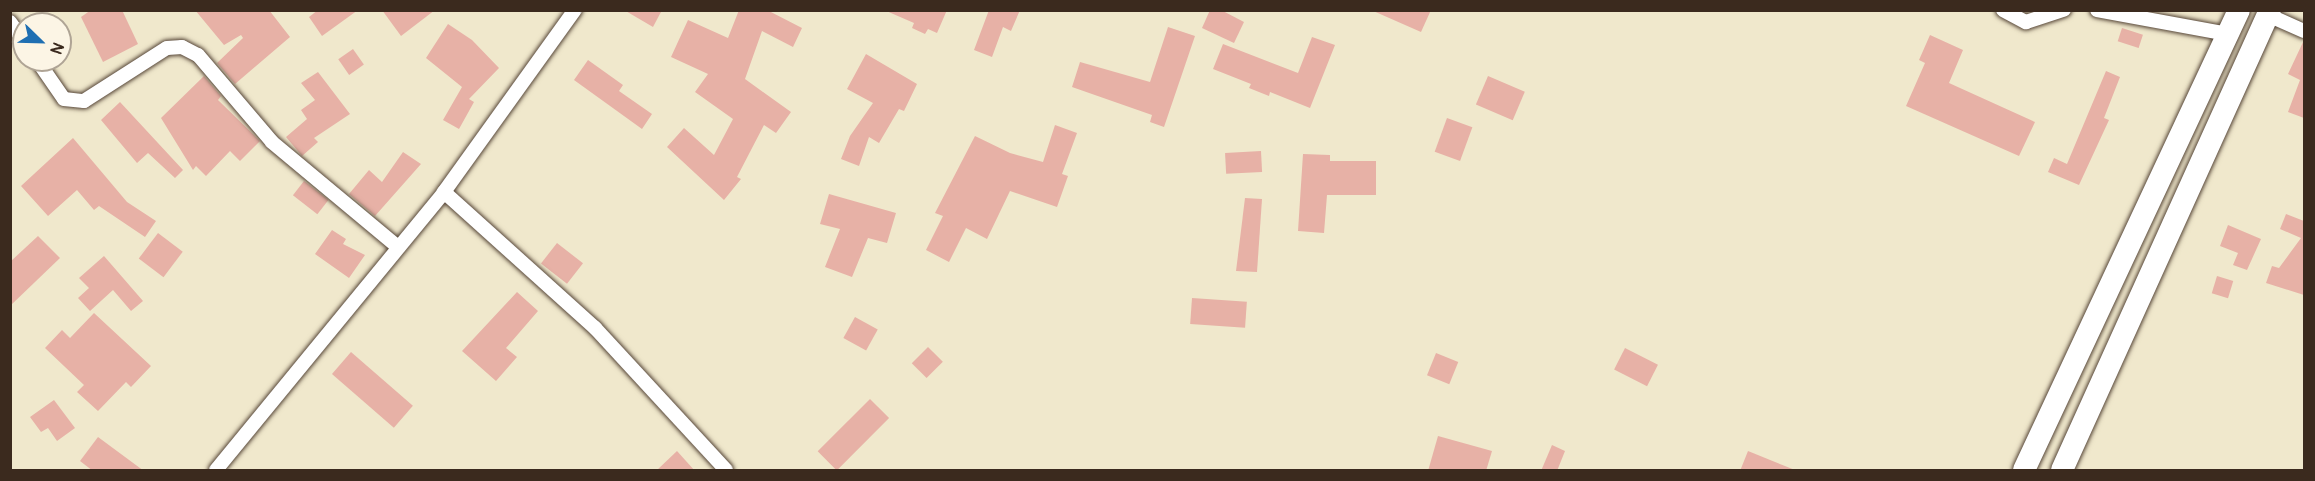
<!DOCTYPE html>
<style>
body{margin:0}
#map{position:relative;width:2315px;height:481px;overflow:hidden;background:#f0e8cc;font-family:Pangolin,sans-serif}
div>[style]{position:absolute}
.building>*{inset:0;background:#e7b1a6;transform-origin:0 0}
.roads{filter:drop-shadow(0 0 2px #564638) drop-shadow(0 0 2px #564638)}
.minor>*{height:14px;margin:-7px;padding:0 7px;transform-origin:7px;border-radius:7px;background:#fff}
.primary>*{height:22px;margin:-11px;padding:0 11px;transform-origin:11px;border-radius:11px;background:#fff}
span{translate:-50% -50%;white-space:nowrap;text-align:center;line-height:1.15;-webkit-text-stroke:5px #fcf5e5;paint-order:stroke}
.frame{position:absolute;inset:0;border:12px solid #3b2a1e;pointer-events:none}
.north{position:absolute;left:12px;top:12px;width:60px;height:60px;box-sizing:border-box;background:#fcf5e5;border:2px solid #afa495;border-radius:50%;rotate:113deg;font-size:16px;font-weight:700;line-height:24px;text-align:center;color:#3b2a1e}
.north::after{content:'';display:block;margin:auto;width:21px;height:27px;background:#1f6fb2;clip-path:polygon(50% 0,100% 100%,50% 72%,0 100%)}
</style>
<div id="map">
<div class="building">
<i style="clip-path:polygon(91px 10px,122px 10px,138px 44px,103px 62px,81px 17px)"></i>
<i style="clip-path:polygon(195px 10px,269px 10px,290px 37px,235px 84px,217px 63px,243px 38px,241px 35px,224px 45px)"></i>
<i style="clip-path:polygon(318px 10px,358px 10px,322px 36px,309px 17px)"></i>
<i style="clip-path:polygon(382px 10px,435px 10px,401px 36px)"></i>
<i style="clip-path:polygon(624px 10px,662px 10px,653px 27px)"></i>
<i style="clip-path:polygon(739px 10px,767px 10px,802px 28px,793px 47px,762px 31px,745px 79px,791px 112px,776px 133px,764px 125px,737px 177px,741px 179px,724px 200px,667px 147px,684px 128px,714px 155px,733px 119px,695px 92px,708px 74px,671px 57px,688px 20px,728px 38px)"></i>
<i style="clip-path:polygon(884px 10px,947px 10px,937px 33px,928px 29px,925px 34px,912px 28px,914px 23px)"></i>
<i style="clip-path:polygon(989px 10px,1020px 10px,1011px 31px,1003px 27px,992px 57px,974px 50px)"></i>
<i style="clip-path:polygon(1210px 10px,1221px 10px,1244px 22px,1234px 43px,1202px 28px)"></i>
<i style="clip-path:polygon(1371px 10px,1431px 10px,1421px 32px)"></i>
<i style="clip-path:polygon(448px 24px,472px 40px,499px 68px,469px 99px,474px 102px,459px 129px,443px 120px,462px 87px,426px 58px)"></i>
<i style="clip-path:polygon(1168px 27px,1195px 36px,1164px 127px,1150px 122px,1152px 115px,1072px 87px,1080px 62px,1150px 82px)"></i>
<i style="left:2122px;top:28px;width:22px;height:14px;rotate:18deg"></i>
<i style="clip-path:polygon(1930px 35px,1963px 50px,1949px 83px,2035px 122px,2019px 156px,1906px 106px,1925px 63px,1919px 60px)"></i>
<i style="clip-path:polygon(1312px 37px,1335px 45px,1310px 108px,1270px 92px,1269px 96px,1249px 88px,1251px 84px,1213px 69px,1223px 44px,1298px 73px)"></i>
<i style="clip-path:polygon(2304px 40px,2304px 118px,2288px 112px,2300px 80px,2288px 74px)"></i>
<i style="left:353px;top:49px;width:19px;height:18px;rotate:55deg"></i>
<i style="clip-path:polygon(866px 54px,917px 84px,904px 111px,899px 109px,879px 143px,869px 137px,859px 166px,841px 159px,850px 136px,873px 103px,847px 89px)"></i>
<i style="clip-path:polygon(588px 60px,623px 85px,619px 91px,652px 114px,642px 129px,574px 80px)"></i>
<i style="clip-path:polygon(2106px 71px,2120px 77px,2104px 118px,2109px 120px,2079px 185px,2048px 172px,2054px 158px,2067px 164px)"></i>
<i style="clip-path:polygon(318px 72px,350px 114px,314px 138px,318px 142px,302px 156px,286px 137px,307px 119px,301px 110px,315px 100px,301px 83px)"></i>
<i style="clip-path:polygon(204px 76px,221px 96px,218px 100px,260px 141px,240px 161px,230px 151px,206px 176px,196px 166px,193px 170px,161px 118px)"></i>
<i style="left:1488px;top:76px;width:40px;height:31px;rotate:23deg"></i>
<i style="clip-path:polygon(120px 102px,183px 170px,175px 178px,148px 153px,137px 163px,101px 120px)"></i>
<i style="left:1447px;top:118px;width:27px;height:36px;rotate:20deg"></i>
<i style="clip-path:polygon(1055px 125px,1077px 133px,1062px 174px,1068px 176px,1057px 207px,1010px 191px,987px 239px,966px 228px,949px 262px,926px 250px,943px 216px,935px 213px,975px 136px,1010px 153px,1043px 162px)"></i>
<i style="clip-path:polygon(73px 138px,127px 202px,156px 221px,145px 237px,99px 206px,94px 210px,77px 190px,48px 216px,21px 186px)"></i>
<i style="left:1261px;top:151px;width:21px;height:36px;rotate:87deg"></i>
<i style="clip-path:polygon(403px 152px,421px 164px,375px 216px,349px 194px,369px 170px,382px 182px)"></i>
<i style="clip-path:polygon(1303px 154px,1330px 155px,1330px 161px,1376px 161px,1376px 195px,1327px 195px,1324px 233px,1298px 231px)"></i>
<i style="left:304px;top:181px;width:31px;height:18px;rotate:38deg"></i>
<i style="clip-path:polygon(829px 194px,896px 213px,887px 243px,868px 238px,852px 277px,825px 267px,840px 229px,820px 224px)"></i>
<i style="clip-path:polygon(1245px 198px,1262px 199px,1257px 272px,1236px 271px)"></i>
<i style="clip-path:polygon(2286px 214px,2304px 221px,2304px 295px,2266px 283px,2272px 266px,2279px 268px,2301px 238px,2280px 229px)"></i>
<i style="clip-path:polygon(2228px 225px,2261px 239px,2247px 270px,2233px 265px,2238px 253px,2220px 246px)"></i>
<i style="clip-path:polygon(332px 230px,346px 239px,343px 244px,365px 255px,349px 278px,315px 254px)"></i>
<i style="left:158px;top:233px;width:31px;height:32px;rotate:37deg"></i>
<i style="clip-path:polygon(38px 236px,60px 258px,10px 306px,10px 262px)"></i>
<i style="left:557px;top:243px;width:33px;height:26px;rotate:38deg"></i>
<i style="clip-path:polygon(104px 256px,143px 301px,131px 311px,113px 290px,90px 311px,78px 298px,89px 288px,79px 278px)"></i>
<i style="left:2217px;top:276px;width:17px;height:18px;rotate:17deg"></i>
<i style="clip-path:polygon(517px 292px,538px 311px,506px 348px,517px 357px,496px 381px,462px 351px)"></i>
<i style="left:1192px;top:298px;width:55px;height:26px;rotate:4deg"></i>
<i style="clip-path:polygon(94px 313px,151px 366px,131px 387px,126px 382px,98px 411px,77px 392px,84px 385px,45px 348px,62px 330px,70px 338px)"></i>
<i style="left:855px;top:317px;width:26px;height:24px;rotate:29deg"></i>
<i style="left:928px;top:347px;width:21px;height:23px;rotate:45deg"></i>
<i style="left:1625px;top:348px;width:37px;height:24px;rotate:27deg"></i>
<i style="left:351px;top:352px;width:82px;height:29px;rotate:41deg"></i>
<i style="left:1436px;top:353px;width:24px;height:24px;rotate:22deg"></i>
<i style="left:870px;top:399px;width:27px;height:74px;rotate:45deg"></i>
<i style="clip-path:polygon(54px 400px,75px 428px,57px 441px,48px 428px,41px 432px,30px 417px)"></i>
<i style="clip-path:polygon(1438px 436px,1492px 451px,1486px 471px,1428px 471px)"></i>
<i style="clip-path:polygon(98px 437px,144px 471px,93px 471px,80px 461px)"></i>
<i style="clip-path:polygon(1552px 445px,1565px 451px,1557px 471px,1541px 471px)"></i>
<i style="clip-path:polygon(677px 451px,695px 471px,656px 471px)"></i>
<i style="clip-path:polygon(1748px 451px,1795px 470px,1795px 471px,1740px 471px)"></i>
</div>
<div class="roads">
<div class="minor">
<i style="left:2003px;top:10px;width:26px;rotate:28deg"></i>
<i style="left:2026px;top:22px;width:40px;rotate:-18deg"></i>
<i style="left:2097px;top:10px;width:133px;rotate:10.4deg"></i>
<i style="left:2268px;top:15px;width:39px;rotate:24deg"></i>
<i style="left:10px;top:22px;width:24px;rotate:54deg"></i>
<i style="left:37px;top:60px;width:47px;rotate:55.3deg"></i>
<i style="left:64px;top:99px;width:20px;rotate:6deg"></i>
<i style="left:84px;top:101px;width:98px;rotate:-32.6deg"></i>
<i style="left:167px;top:48px;width:15px;rotate:-4deg"></i>
<i style="left:182px;top:47px;width:18px;rotate:27deg"></i>
<i style="left:198px;top:55px;width:114px;rotate:49.6deg"></i>
<i style="left:272px;top:142px;width:163px;rotate:39.8deg"></i>
<i style="left:444px;top:192px;width:203px;rotate:42deg"></i>
<i style="left:595px;top:328px;width:193px;rotate:47.3deg"></i>
<i style="left:216px;top:470px;width:360px;rotate:-50.6deg"></i>
<i style="left:444px;top:192px;width:224px;rotate:-54.3deg"></i>
</div>
<div class="primary">
<i style="left:2024px;top:470px;width:508px;rotate:-64.95deg"></i>
<i style="left:2062px;top:470px;width:505px;rotate:-65.67deg"></i>
</div>
</div>
<div class="frame"></div>
<div class="north">N</div>
</div>
